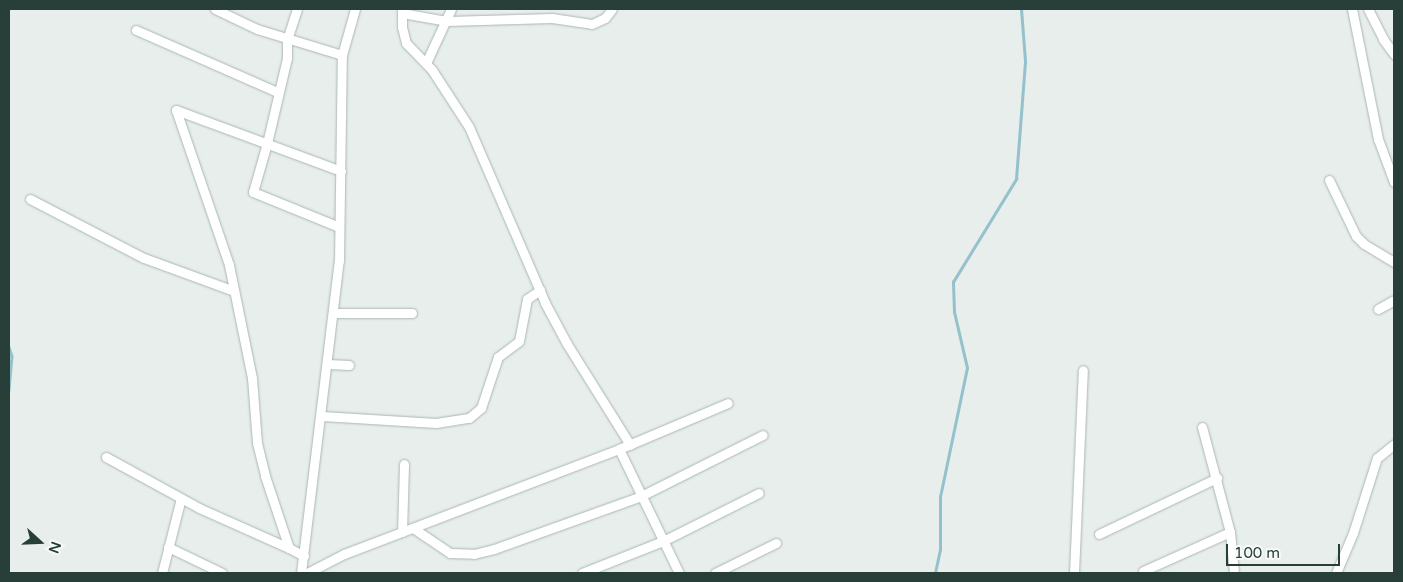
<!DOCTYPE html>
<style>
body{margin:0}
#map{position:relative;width:1403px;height:582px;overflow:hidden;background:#e7eeeb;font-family:"Varela Round",sans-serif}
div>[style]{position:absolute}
.stream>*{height:2.5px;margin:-1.25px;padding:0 1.25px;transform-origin:1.25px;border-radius:1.25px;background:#95c1cc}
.roads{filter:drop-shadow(0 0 1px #aab6b2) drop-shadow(0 0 1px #aab6b2)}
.minor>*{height:9px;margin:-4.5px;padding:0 4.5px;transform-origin:4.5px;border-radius:4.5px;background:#fff}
span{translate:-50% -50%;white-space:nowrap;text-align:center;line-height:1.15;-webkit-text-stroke:4.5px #f7faf9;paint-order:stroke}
.frame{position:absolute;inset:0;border:10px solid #273e39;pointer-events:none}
.north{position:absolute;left:15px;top:517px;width:50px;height:50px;-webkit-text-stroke:4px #f7faf9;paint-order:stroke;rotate:110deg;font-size:14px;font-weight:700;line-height:20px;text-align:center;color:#273e39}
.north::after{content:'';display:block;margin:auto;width:18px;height:22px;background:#273e39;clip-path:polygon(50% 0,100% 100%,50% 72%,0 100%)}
.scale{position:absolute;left:1226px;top:544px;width:114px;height:22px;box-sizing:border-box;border:2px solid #273e39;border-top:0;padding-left:6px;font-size:15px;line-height:18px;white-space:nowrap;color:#273e39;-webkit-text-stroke:4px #f7faf9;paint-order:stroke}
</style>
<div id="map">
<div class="stream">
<i style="left:9px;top:347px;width:9px;rotate:72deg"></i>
<i style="left:12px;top:356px;width:34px;rotate:95deg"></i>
<i style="left:935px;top:573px;width:24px;rotate:-78deg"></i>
<i style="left:940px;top:550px;width:53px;rotate:-90deg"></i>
<i style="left:940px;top:497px;width:132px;rotate:-78.2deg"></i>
<i style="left:967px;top:368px;width:57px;rotate:-103.1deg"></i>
<i style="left:954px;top:312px;width:30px;rotate:-92deg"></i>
<i style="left:953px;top:282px;width:121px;rotate:-58.5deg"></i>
<i style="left:1016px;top:179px;width:118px;rotate:-85.6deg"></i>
<i style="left:1025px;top:61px;width:52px;rotate:-94.4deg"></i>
</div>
<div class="roads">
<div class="minor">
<i style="left:215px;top:9px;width:47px;rotate:25.5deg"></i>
<i style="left:257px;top:29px;width:89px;rotate:17deg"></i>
<i style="left:297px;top:9px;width:32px;rotate:108deg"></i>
<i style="left:287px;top:39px;width:19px;rotate:90deg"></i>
<i style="left:287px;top:58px;width:87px;rotate:103.2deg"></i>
<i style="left:267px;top:143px;width:51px;rotate:105.9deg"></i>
<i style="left:253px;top:192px;width:93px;rotate:22.1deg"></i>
<i style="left:402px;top:9px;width:18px;rotate:90deg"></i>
<i style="left:402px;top:27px;width:16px;rotate:76deg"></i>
<i style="left:406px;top:43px;width:37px;rotate:46deg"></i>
<i style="left:432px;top:70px;width:68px;rotate:57deg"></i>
<i style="left:469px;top:127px;width:192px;rotate:66.6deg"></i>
<i style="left:545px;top:303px;width:47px;rotate:61.8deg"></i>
<i style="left:567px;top:344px;width:119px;rotate:58deg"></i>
<i style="left:1352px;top:9px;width:133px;rotate:78.7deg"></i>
<i style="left:1378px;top:139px;width:46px;rotate:69.6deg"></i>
<i style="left:1368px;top:9px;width:34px;rotate:63deg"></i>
<i style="left:1383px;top:39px;width:19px;rotate:54deg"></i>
<i style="left:402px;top:13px;width:46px;rotate:10.1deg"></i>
<i style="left:447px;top:21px;width:105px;rotate:-1.6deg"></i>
<i style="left:552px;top:18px;width:40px;rotate:8.5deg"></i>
<i style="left:592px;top:24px;width:14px;rotate:-25deg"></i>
<i style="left:605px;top:18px;width:11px;rotate:-52deg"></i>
<i style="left:136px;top:30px;width:154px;rotate:23.7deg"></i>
<i style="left:426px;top:63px;width:60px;rotate:-65.2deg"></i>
<i style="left:176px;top:110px;width:164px;rotate:71.1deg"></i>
<i style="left:229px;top:265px;width:115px;rotate:78.5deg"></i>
<i style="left:252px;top:378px;width:65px;rotate:85.6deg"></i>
<i style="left:257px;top:443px;width:34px;rotate:76deg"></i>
<i style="left:265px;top:476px;width:76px;rotate:71.6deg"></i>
<i style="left:289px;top:548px;width:17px;rotate:28deg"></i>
<i style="left:176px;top:110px;width:176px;rotate:20.3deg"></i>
<i style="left:1329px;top:180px;width:62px;rotate:64.3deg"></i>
<i style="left:1356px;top:236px;width:11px;rotate:45deg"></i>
<i style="left:1364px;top:244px;width:35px;rotate:31deg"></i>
<i style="left:30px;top:199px;width:128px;rotate:27.4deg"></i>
<i style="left:144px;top:258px;width:96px;rotate:20.1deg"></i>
<i style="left:1378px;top:309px;width:18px;rotate:-29deg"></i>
<i style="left:333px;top:313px;width:79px"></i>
<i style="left:328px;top:364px;width:21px;rotate:3deg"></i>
<i style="left:322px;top:416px;width:114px;rotate:3.5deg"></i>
<i style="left:436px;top:423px;width:33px;rotate:-9deg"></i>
<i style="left:469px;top:418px;width:16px;rotate:-40deg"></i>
<i style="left:481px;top:408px;width:54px;rotate:-71.6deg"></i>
<i style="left:498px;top:357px;width:26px;rotate:-37deg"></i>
<i style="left:519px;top:341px;width:43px;rotate:-79.2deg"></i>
<i style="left:527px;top:299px;width:16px;rotate:-35deg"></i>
<i style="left:1202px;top:427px;width:109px;rotate:75.1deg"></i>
<i style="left:1230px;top:532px;width:41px;rotate:84.4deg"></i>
<i style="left:619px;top:449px;width:138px;rotate:64.2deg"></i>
<i style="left:106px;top:457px;width:106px;rotate:28.7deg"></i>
<i style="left:199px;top:508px;width:98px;rotate:24deg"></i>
<i style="left:413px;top:528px;width:45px;rotate:34deg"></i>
<i style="left:450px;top:553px;width:24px;rotate:2deg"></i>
<i style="left:474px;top:554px;width:21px;rotate:-14deg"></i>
<i style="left:494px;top:549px;width:156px;rotate:-19.8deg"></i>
<i style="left:641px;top:496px;width:136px;rotate:-26.6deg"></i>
<i style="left:402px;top:532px;width:68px;rotate:-88.3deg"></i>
<i style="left:1099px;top:534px;width:131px;rotate:-25.4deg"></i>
<i style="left:168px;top:547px;width:60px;rotate:25.7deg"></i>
<i style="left:1143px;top:571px;width:95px;rotate:-24.1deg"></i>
<i style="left:162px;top:573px;width:77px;rotate:-75.8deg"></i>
<i style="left:301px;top:573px;width:314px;rotate:-83.1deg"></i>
<i style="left:339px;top:261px;width:206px;rotate:-89.2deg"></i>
<i style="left:342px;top:55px;width:48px;rotate:-74.2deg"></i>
<i style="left:307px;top:573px;width:42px;rotate:-27.2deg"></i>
<i style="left:344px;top:554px;width:294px;rotate:-20.9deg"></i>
<i style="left:619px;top:449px;width:118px;rotate:-22.9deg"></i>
<i style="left:582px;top:573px;width:87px;rotate:-21.6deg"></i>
<i style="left:663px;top:541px;width:107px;rotate:-26.6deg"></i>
<i style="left:715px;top:573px;width:68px;rotate:-26.2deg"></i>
<i style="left:1074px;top:573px;width:203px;rotate:-87.5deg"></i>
<i style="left:1336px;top:573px;width:43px;rotate:-67deg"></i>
<i style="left:1353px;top:533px;width:79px;rotate:-72.3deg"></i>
<i style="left:1377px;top:458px;width:22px;rotate:-39deg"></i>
</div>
</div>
<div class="frame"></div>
<div class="north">N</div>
<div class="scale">100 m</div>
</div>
